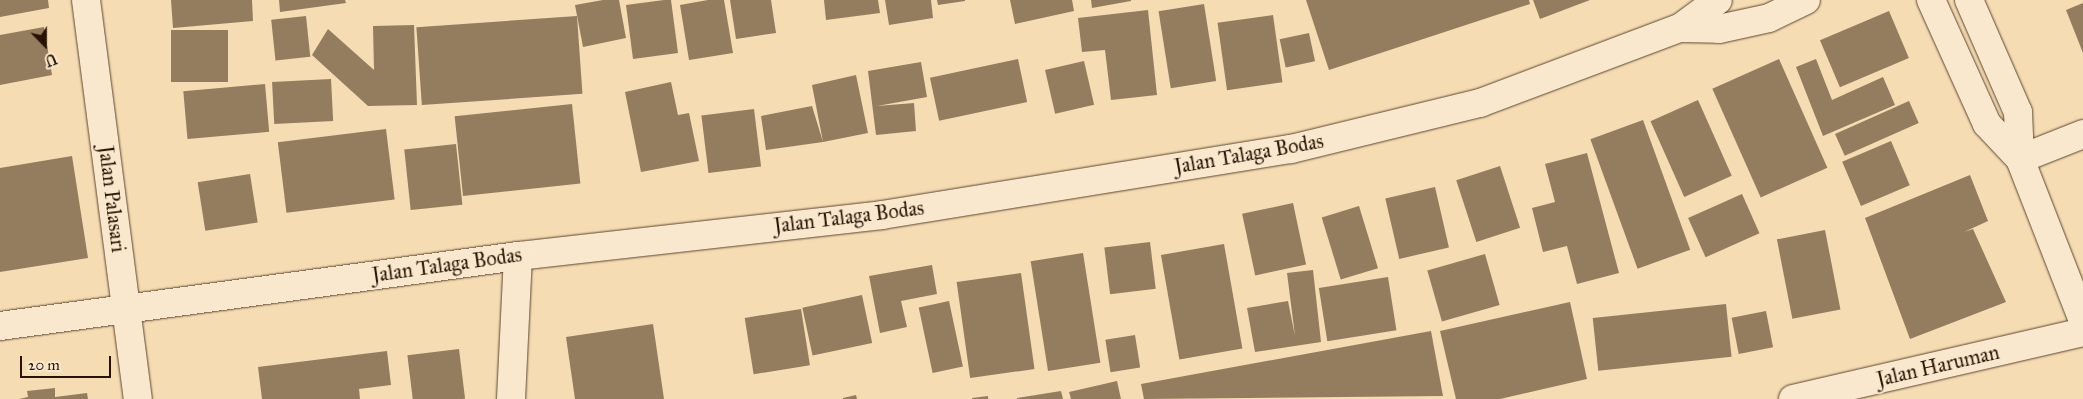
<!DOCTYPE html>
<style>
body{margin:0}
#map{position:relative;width:2083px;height:399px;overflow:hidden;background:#f6dcb3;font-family:"IM FELL Great Primer",serif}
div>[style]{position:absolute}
.building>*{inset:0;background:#947c5f;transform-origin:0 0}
.roads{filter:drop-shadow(0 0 1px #5c4630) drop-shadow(0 0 1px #5c4630)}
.minor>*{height:28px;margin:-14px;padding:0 14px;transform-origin:14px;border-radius:14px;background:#f9e8ce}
span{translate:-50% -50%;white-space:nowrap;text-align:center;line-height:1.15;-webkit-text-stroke:4px #f9e8ce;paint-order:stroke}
.street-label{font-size:20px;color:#291404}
.north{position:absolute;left:20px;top:20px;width:50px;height:50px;-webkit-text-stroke:4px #f9e8ce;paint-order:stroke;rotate:158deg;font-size:14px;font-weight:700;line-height:20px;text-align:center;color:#291404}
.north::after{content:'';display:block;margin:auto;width:18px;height:22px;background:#291404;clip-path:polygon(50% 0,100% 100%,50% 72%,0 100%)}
.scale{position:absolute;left:20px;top:356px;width:91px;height:22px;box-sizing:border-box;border:2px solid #291404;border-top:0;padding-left:6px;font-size:15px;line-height:18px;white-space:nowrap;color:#291404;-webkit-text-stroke:4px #f9e8ce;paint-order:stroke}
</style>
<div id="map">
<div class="building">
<i style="clip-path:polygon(0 0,48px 0,49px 8px,0 17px)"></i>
<i style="clip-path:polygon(171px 0,252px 0,253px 21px,173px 28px)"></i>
<i style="clip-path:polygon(279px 0,345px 0,346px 3px,280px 12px)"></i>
<i style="clip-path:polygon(603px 0,619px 0,626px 38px,583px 47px,575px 5px)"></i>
<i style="clip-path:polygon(664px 0,671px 0,678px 53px,633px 59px,626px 5px)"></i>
<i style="clip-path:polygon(708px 0,724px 0,733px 53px,689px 60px,680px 5px)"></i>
<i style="clip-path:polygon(730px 0,771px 0,776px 33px,736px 39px)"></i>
<i style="clip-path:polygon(824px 0,878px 0,880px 13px,826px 20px)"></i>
<i style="clip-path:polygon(885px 0,931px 0,933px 18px,889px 25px)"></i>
<i style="clip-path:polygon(937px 0,965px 0,965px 1px,938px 5px)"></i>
<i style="clip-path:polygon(1010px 0,1072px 0,1074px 11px,1015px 24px)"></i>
<i style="clip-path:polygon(1091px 0,1131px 0,1131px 1px,1092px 8px)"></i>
<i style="clip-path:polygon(1306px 0,1529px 0,1530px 4px,1329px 70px)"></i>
<i style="clip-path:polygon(1533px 0,1590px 0,1540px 19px)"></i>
<i style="clip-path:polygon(2083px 3px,2083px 53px,2066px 10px)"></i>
<i style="left:1204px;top:4px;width:78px;height:46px;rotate:81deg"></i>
<i style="clip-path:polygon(1148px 10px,1157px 95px,1111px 100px,1105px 50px,1082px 52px,1078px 18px)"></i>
<i style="left:1889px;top:11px;width:51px;height:75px;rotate:67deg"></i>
<i style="left:1273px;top:15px;width:68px;height:56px;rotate:82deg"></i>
<i style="left:306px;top:16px;width:41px;height:35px;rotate:84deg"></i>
<i style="left:577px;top:16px;width:78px;height:161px;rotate:86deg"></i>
<i style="clip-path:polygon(414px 25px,417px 105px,368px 106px,312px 55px,328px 29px,374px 70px,373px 26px)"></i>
<i style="clip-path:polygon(44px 27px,52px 75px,0 85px,0 35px)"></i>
<i style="left:171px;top:30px;width:57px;height:52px"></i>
<i style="left:1309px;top:33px;width:29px;height:30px;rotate:78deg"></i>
<i style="left:1018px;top:59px;width:44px;height:90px;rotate:78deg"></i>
<i style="left:1779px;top:59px;width:119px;height:73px;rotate:66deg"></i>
<i style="clip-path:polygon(1816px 59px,1832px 100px,1883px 77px,1895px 105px,1823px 136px,1796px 67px)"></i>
<i style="left:1084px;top:61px;width:45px;height:40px;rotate:77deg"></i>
<i style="clip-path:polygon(921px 62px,927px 97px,877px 106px,914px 103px,916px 131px,876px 135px,868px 71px)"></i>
<i style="clip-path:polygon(856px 75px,868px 133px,823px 142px,766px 150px,761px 116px,812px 106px,823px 142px,812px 85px)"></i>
<i style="left:331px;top:79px;width:42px;height:59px;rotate:87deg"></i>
<i style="clip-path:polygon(671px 82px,678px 115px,689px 113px,699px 161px,641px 172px,625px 92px)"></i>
<i style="left:265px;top:84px;width:48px;height:82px;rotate:85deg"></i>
<i style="left:1698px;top:100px;width:83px;height:52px;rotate:66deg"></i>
<i style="left:1909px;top:101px;width:24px;height:81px;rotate:66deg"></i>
<i style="left:572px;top:104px;width:80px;height:118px;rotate:84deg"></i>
<i style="left:754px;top:109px;width:58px;height:53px;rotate:83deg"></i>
<i style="left:1643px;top:120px;width:138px;height:56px;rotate:70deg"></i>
<i style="left:386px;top:129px;width:71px;height:109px;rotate:83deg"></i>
<i style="left:1891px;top:141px;width:48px;height:53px;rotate:67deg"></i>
<i style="left:456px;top:144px;width:61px;height:52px;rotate:84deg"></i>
<i style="clip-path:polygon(1587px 153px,1619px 273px,1577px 284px,1567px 246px,1543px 252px,1532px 208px,1555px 202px,1545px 164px)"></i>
<i style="clip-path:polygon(72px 156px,88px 258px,0 272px,0 168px)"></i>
<i style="left:1500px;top:166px;width:65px;height:46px;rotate:72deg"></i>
<i style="left:250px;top:174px;width:49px;height:53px;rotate:81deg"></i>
<i style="clip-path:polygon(1970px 175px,1988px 221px,1964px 232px,1973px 229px,2006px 302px,1910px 339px,1865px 218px)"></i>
<i style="left:1435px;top:187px;width:62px;height:51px;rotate:77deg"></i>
<i style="left:1742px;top:194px;width:43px;height:59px;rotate:66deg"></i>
<i style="left:1293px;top:203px;width:63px;height:52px;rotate:78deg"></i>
<i style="left:1359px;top:206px;width:65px;height:39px;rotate:73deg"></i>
<i style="left:1825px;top:230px;width:81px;height:49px;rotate:79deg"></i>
<i style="left:1150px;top:242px;width:47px;height:46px;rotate:83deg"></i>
<i style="left:1224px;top:244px;width:106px;height:64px;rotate:80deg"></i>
<i style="left:1083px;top:253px;width:111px;height:53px;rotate:81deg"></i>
<i style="left:1485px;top:254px;width:53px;height:60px;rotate:74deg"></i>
<i style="clip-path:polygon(932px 265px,937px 294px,901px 301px,907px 327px,880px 333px,869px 276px)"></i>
<i style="clip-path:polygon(1313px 270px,1321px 342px,1255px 352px,1247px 308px,1288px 301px,1295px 336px,1287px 273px)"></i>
<i style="left:1021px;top:273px;width:97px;height:65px;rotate:82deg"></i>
<i style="left:1388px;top:277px;width:54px;height:70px;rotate:81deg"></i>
<i style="left:862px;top:295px;width:49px;height:61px;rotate:78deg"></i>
<i style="left:949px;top:301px;width:67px;height:31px;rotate:78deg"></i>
<i style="clip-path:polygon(1570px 302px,1587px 379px,1500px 399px,1456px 399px,1440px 331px)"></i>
<i style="left:1726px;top:304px;width:53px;height:134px;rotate:84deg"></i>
<i style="left:801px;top:309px;width:57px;height:57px;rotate:81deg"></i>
<i style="left:1766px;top:311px;width:37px;height:35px;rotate:79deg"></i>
<i style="clip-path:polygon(653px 324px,664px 399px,575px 399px,566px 337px)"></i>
<i style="clip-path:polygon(1431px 331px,1443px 396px,1144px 399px,1141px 384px)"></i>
<i style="left:1135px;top:335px;width:33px;height:30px;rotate:81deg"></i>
<i style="left:459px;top:349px;width:50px;height:52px;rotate:83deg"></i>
<i style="clip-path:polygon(387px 351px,391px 385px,359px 389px,360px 399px,262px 399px,258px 367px)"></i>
<i style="clip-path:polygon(1117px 381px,1121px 399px,1071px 399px,1069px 392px)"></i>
<i style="clip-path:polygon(55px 388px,55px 397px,87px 393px,88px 399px,19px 399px,28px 397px,27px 391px)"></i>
<i style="clip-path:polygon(1061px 391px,1063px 399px,1017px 399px,1017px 398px)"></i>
<i style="clip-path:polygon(856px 395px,857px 399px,843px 399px,843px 398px)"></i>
<i style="clip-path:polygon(988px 396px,988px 399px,972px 399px,972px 398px)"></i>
</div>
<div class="roads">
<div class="minor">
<i style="left:86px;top:0;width:402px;rotate:82.6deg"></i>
<i style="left:1931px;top:0;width:136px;rotate:65.7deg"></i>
<i style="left:1987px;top:124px;width:48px;rotate:46.7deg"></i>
<i style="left:1969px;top:0;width:122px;rotate:66.4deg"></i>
<i style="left:2018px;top:112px;width:47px;rotate:87.6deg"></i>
<i style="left:2020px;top:159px;width:174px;rotate:68.7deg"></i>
<i style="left:1680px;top:28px;width:39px;rotate:1deg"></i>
<i style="left:1719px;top:29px;width:51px;rotate:-12.4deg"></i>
<i style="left:1769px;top:18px;width:41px;rotate:-25.9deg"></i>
<i style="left:2020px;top:159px;width:68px;rotate:-21.6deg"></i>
<i style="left:0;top:326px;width:523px;rotate:-7.7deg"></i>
<i style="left:518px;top:256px;width:366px;rotate:-6.4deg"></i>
<i style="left:882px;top:215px;width:414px;rotate:-9.2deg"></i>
<i style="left:1291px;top:149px;width:195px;rotate:-13.7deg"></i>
<i style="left:1480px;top:103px;width:214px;rotate:-20.6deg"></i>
<i style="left:1680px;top:28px;width:47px;rotate:-36.4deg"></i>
<i style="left:511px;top:399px;width:143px;rotate:-87.2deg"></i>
<i style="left:1793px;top:399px;width:298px;rotate:-13deg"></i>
</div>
</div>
<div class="street-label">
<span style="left:1249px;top:154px;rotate:-10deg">Jalan Talaga Bodas</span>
<span style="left:112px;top:199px;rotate:83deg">Jalan Palasari</span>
<span style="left:849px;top:217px;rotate:-7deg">Jalan Talaga Bodas</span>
<span style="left:447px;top:265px;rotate:-8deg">Jalan Talaga Bodas</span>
<span style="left:1938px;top:366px;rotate:-13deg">Jalan Haruman</span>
</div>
<div class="north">U</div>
<div class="scale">20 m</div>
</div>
